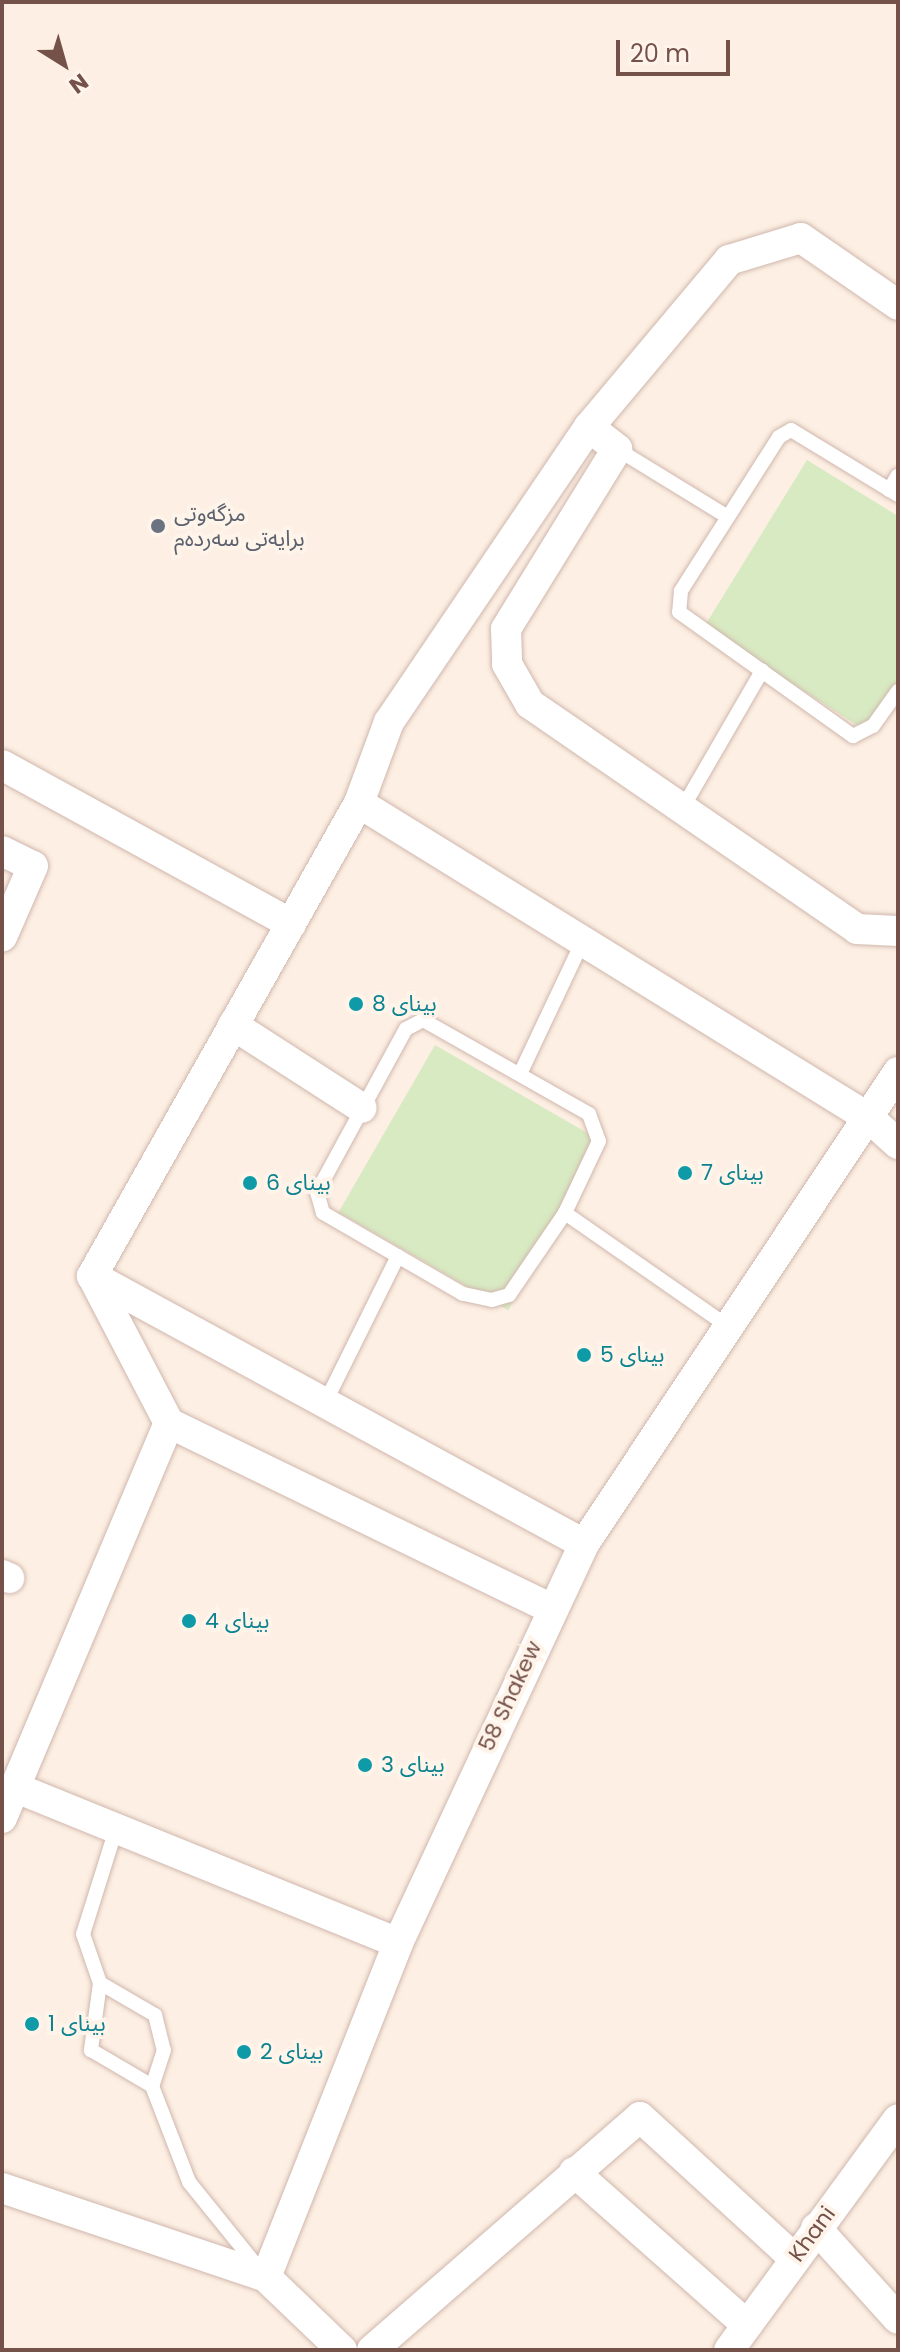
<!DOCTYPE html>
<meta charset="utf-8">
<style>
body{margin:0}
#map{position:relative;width:900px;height:2352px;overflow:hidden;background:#fdefe3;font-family:Poppins,"Noto Sans Arabic",sans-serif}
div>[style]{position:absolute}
.green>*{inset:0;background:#d8eac2;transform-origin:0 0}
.roads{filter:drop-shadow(0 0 2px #d0b7ad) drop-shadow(0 0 2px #d0b7ad)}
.service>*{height:14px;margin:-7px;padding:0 7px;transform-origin:7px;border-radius:7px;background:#fff}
.minor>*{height:30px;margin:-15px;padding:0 15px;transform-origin:15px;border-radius:15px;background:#fff}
.dots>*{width:22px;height:22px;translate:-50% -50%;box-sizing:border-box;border:4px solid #fff4ea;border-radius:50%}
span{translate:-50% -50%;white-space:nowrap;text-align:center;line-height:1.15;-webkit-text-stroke:8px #fff4ea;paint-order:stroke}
.worship-label{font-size:22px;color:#5b616d}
.left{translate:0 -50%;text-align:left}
.culture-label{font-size:22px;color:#0d838f}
.street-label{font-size:22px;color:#755249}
.frame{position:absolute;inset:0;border:4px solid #755249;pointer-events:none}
.north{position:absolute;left:24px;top:24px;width:80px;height:80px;-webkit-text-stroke:6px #fff4ea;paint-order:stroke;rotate:143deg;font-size:22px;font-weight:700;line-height:32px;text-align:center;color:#755249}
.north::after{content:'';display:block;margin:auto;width:28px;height:36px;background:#755249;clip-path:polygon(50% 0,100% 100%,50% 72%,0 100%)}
.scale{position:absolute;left:616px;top:40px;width:114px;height:36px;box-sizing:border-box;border:4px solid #755249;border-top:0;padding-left:10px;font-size:24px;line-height:28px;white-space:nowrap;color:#755249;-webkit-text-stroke:6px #fff4ea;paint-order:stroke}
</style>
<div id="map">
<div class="green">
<i style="clip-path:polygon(807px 460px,898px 516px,898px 681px,866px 731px,704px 627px)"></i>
<i style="left:435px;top:1045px;width:196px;height:193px;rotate:30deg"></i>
</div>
<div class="roads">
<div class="service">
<i style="left:617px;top:449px;width:130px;rotate:31.5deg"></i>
<i style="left:889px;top:490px;width:17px;rotate:-59deg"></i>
<i style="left:898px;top:495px;width:125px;rotate:-148.7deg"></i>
<i style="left:791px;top:430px;width:14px;rotate:150deg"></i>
<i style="left:779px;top:437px;width:183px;rotate:122.5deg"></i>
<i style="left:681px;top:591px;width:21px;rotate:95deg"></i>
<i style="left:679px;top:612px;width:214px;rotate:35.5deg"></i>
<i style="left:853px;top:736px;width:22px;rotate:-27deg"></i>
<i style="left:873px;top:726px;width:43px;rotate:-54.5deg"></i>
<i style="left:682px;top:809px;width:160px;rotate:-59.9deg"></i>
<i style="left:423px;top:1020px;width:191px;rotate:29.5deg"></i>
<i style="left:589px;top:1114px;width:29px;rotate:70deg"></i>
<i style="left:599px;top:1141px;width:80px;rotate:115.3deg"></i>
<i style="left:565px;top:1213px;width:99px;rotate:124.3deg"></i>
<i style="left:509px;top:1295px;width:18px;rotate:164deg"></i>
<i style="left:492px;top:1300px;width:30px;rotate:-168deg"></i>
<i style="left:463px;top:1294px;width:162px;rotate:-149.9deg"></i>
<i style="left:323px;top:1213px;width:22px;rotate:-106deg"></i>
<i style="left:317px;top:1192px;width:186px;rotate:-61.4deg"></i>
<i style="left:406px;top:1029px;width:19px;rotate:-28deg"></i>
<i style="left:520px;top:1074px;width:147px;rotate:-64.7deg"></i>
<i style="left:565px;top:1213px;width:200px;rotate:34.8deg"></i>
<i style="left:325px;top:1403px;width:164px;rotate:-63.6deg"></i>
<i style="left:116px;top:1829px;width:110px;rotate:107.4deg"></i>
<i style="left:83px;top:1934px;width:52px;rotate:70.9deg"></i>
<i style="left:100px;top:1983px;width:64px;rotate:30.2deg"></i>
<i style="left:155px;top:2015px;width:36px;rotate:76deg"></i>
<i style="left:164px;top:2050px;width:38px;rotate:108deg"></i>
<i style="left:152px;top:2086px;width:103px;rotate:68.9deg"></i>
<i style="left:189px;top:2182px;width:113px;rotate:51.1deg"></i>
<i style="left:100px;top:1983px;width:68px;rotate:97.7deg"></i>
<i style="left:91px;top:2050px;width:71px;rotate:30.5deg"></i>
</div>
<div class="minor">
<i style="left:589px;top:427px;width:36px;rotate:38deg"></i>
<i style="left:617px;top:449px;width:211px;rotate:121.7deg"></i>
<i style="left:506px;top:629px;width:35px;rotate:88deg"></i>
<i style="left:507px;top:664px;width:46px;rotate:60.1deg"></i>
<i style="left:530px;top:704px;width:397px;rotate:34.5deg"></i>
<i style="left:857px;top:929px;width:41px;rotate:2.8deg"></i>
<i style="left:2px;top:765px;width:330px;rotate:28.8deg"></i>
<i style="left:359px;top:803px;width:599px;rotate:31.7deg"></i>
<i style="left:869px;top:1118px;width:39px;rotate:42deg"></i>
<i style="left:2px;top:851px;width:34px;rotate:26deg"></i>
<i style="left:33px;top:866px;width:77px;rotate:113.6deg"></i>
<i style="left:233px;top:1025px;width:153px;rotate:32.8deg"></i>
<i style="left:92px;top:1276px;width:560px;rotate:28.58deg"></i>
<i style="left:169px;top:1423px;width:424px;rotate:25.9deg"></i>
<i style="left:2px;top:1575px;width:8px;rotate:23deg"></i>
<i style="left:14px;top:1787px;width:414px;rotate:22.1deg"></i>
<i style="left:2px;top:1818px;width:429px;rotate:-67.1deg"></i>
<i style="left:169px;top:1423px;width:166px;rotate:-117.6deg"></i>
<i style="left:92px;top:1276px;width:543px;rotate:-60.56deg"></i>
<i style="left:359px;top:803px;width:86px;rotate:-69.7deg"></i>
<i style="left:389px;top:722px;width:356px;rotate:-55.9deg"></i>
<i style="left:589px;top:427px;width:218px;rotate:-50deg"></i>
<i style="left:729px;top:260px;width:75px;rotate:-17deg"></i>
<i style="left:801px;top:238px;width:118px;rotate:34.6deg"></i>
<i style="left:574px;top:2172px;width:231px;rotate:41.5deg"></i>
<i style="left:2px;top:2188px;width:279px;rotate:18.6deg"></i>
<i style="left:816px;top:2228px;width:122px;rotate:48deg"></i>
<i style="left:342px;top:2350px;width:105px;rotate:-136.2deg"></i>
<i style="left:266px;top:2277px;width:359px;rotate:-68.4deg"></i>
<i style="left:398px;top:1943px;width:440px;rotate:-65deg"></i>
<i style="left:584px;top:1544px;width:567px;rotate:-56.37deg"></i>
<i style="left:372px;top:2350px;width:355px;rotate:-41deg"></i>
<i style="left:640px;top:2117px;width:209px;rotate:42.5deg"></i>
<i style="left:729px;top:2350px;width:286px;rotate:-53.8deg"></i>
</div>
</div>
<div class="dots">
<i style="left:158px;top:526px;background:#6b7280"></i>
<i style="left:356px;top:1004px;background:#0f9aa8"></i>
<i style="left:685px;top:1173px;background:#0f9aa8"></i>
<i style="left:250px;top:1183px;background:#0f9aa8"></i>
<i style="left:584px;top:1355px;background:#0f9aa8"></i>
<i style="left:189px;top:1621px;background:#0f9aa8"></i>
<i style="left:365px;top:1765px;background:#0f9aa8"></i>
<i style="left:32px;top:2024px;background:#0f9aa8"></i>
<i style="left:244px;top:2052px;background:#0f9aa8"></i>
</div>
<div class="worship-label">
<span class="left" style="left:174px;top:526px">مزگەوتی<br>برایەتی سەردەم</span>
</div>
<div class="culture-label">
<span class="left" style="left:372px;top:1004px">بيناى 8</span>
<span class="left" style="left:701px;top:1173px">بيناى 7</span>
<span class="left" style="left:266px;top:1183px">بيناى 6</span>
<span class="left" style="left:600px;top:1355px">بيناى 5</span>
<span class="left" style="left:205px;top:1621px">بيناى 4</span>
<span class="left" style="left:381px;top:1765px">بيناى 3</span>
<span class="left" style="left:48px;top:2024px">بيناى 1</span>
<span class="left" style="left:260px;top:2052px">بيناى 2</span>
</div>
<div class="street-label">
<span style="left:510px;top:1696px;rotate:-65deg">58 Shakew</span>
<span style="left:812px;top:2234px;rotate:-54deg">Khani</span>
</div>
<div class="frame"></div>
<div class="north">N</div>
<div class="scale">20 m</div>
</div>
